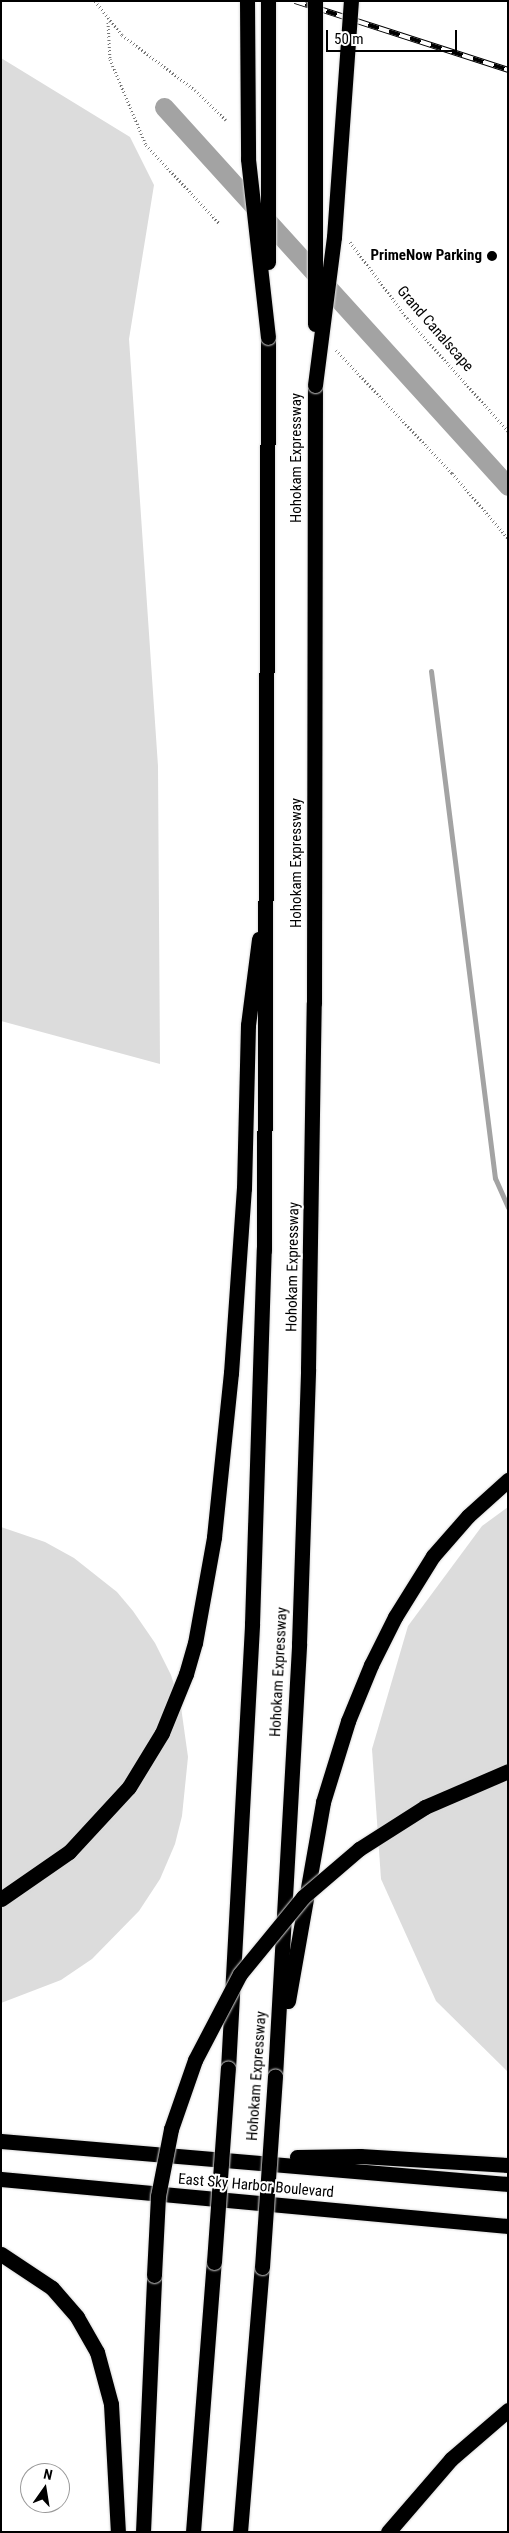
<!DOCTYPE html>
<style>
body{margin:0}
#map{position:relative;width:509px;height:2533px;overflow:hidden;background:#fff;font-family:"Roboto Condensed",sans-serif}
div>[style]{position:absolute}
.green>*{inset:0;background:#dcdcdc}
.stream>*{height:5px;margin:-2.5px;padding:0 2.5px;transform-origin:2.5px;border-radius:2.5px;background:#a3a3a3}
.canal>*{height:19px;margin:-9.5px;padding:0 9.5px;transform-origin:9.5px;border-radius:9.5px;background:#a3a3a3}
.path>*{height:3px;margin-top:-1.5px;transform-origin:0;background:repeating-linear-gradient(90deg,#777 0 1px,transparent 0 3.5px)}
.roads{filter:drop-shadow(0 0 1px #dbdbdb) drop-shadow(0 0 1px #dbdbdb)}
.highway>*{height:15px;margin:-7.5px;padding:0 7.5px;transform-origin:7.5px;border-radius:7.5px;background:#000}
.rail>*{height:5.5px;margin-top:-2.75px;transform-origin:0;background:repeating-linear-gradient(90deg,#fff 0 11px,#000 0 22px);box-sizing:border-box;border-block:1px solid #000}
.bridges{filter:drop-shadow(0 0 1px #dbdbdb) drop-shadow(0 0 1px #dbdbdb)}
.highway-bridge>*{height:15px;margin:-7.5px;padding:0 7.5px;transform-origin:7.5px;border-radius:7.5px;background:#000}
.dots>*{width:14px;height:14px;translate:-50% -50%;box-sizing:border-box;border:2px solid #fff;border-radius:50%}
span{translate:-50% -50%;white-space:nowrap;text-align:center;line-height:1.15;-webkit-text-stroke:4px #fff;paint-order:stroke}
.poi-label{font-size:15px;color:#000;font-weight:700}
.right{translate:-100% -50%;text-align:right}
.street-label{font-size:15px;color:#000}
.frame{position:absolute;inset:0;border:2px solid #000;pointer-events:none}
.north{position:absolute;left:20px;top:2463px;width:50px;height:50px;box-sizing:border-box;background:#fff;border:1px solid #999;border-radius:50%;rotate:13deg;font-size:14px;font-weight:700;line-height:20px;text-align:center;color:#000}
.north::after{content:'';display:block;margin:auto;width:18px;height:22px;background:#000;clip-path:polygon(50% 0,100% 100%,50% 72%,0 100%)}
.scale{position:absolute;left:326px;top:30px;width:131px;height:22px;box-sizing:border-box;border:2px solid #000;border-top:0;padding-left:6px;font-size:15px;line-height:18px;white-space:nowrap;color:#000;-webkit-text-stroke:4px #fff;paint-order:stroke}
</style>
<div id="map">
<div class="green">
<i style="clip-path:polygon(1px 58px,130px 137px,154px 185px,129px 339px,158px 766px,160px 1064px,1px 1021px)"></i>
<i style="clip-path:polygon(508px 1507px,508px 2072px,436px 2001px,381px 1879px,372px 1749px,408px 1626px,482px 1526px)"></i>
<i style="clip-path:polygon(1px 1527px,45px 1542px,74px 1558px,117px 1592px,133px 1611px,155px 1643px,171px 1675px,181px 1707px,188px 1757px,182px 1816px,175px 1844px,160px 1879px,139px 1911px,92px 1959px,61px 1980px,1px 2003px)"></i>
</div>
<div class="stream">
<i style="left:431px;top:671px;width:511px;rotate:82.81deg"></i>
<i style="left:495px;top:1178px;width:32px;rotate:66deg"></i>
</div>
<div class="canal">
<i style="left:164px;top:107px;width:512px;rotate:47.77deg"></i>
</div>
<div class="path">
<i style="left:95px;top:1px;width:43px;rotate:51.5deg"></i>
<i style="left:122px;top:35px;width:91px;rotate:37deg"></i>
<i style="left:195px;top:90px;width:43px;rotate:44.1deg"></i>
<i style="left:108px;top:22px;width:37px;rotate:87deg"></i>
<i style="left:110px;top:59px;width:93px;rotate:67.3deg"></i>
<i style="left:146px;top:145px;width:108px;rotate:46.9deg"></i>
<i style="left:350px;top:242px;width:95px;rotate:53.1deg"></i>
<i style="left:407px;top:318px;width:152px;rotate:48.2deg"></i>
<i style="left:336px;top:350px;width:169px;rotate:46.7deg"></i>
<i style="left:452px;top:473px;width:86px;rotate:49.3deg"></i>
</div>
<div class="roads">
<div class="highway">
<i style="left:1px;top:1899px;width:83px;rotate:-34.7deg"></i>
<i style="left:69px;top:1852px;width:88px;rotate:-47.3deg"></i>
<i style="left:129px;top:1787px;width:63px;rotate:-58.6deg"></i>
<i style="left:162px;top:1733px;width:64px;rotate:-67.9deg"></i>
<i style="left:186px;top:1674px;width:32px;rotate:-74deg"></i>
<i style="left:195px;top:1643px;width:108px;rotate:-79.8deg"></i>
<i style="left:214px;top:1537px;width:165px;rotate:-84.1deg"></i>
<i style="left:231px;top:1373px;width:185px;rotate:-86deg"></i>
<i style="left:244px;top:1188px;width:163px;rotate:-88.6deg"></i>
<i style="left:248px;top:1025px;width:87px;rotate:-82.7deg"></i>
<i style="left:288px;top:2001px;width:202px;rotate:-80deg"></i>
<i style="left:323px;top:1802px;width:85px;rotate:-72.8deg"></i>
<i style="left:348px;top:1721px;width:61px;rotate:-67.7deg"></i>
<i style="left:371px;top:1665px;width:54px;rotate:-63.4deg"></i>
<i style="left:395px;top:1617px;width:72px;rotate:-58.1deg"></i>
<i style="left:433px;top:1556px;width:53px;rotate:-48.8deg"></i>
<i style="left:468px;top:1516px;width:54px;rotate:-42deg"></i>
<i style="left:228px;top:2069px;width:446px;rotate:-86.9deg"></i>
<i style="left:252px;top:1624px;width:374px;rotate:-88.2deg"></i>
<i style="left:264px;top:1250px;width:913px;rotate:-89.75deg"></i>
<i style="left:275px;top:2076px;width:433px;rotate:-86.8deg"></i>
<i style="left:299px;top:1644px;width:275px;rotate:-88.1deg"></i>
<i style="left:308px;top:1369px;width:366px;rotate:-89.1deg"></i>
<i style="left:314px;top:1003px;width:618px;rotate:-89.91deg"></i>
<i style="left:1px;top:2141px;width:509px;rotate:4.85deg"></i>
<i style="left:297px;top:2157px;width:63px;rotate:-0.9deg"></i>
<i style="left:360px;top:2156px;width:148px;rotate:3.5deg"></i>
<i style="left:1px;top:2179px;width:509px;rotate:5.3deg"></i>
<i style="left:1px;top:2254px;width:61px;rotate:33.7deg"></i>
<i style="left:52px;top:2288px;width:38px;rotate:49deg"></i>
<i style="left:77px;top:2317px;width:40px;rotate:60.3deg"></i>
<i style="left:97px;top:2352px;width:54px;rotate:74.9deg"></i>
<i style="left:111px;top:2404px;width:128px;rotate:86.9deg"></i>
<i style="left:143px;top:2532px;width:257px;rotate:-87.5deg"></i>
<i style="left:193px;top:2532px;width:271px;rotate:-85.6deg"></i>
<i style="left:240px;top:2532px;width:266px;rotate:-85.3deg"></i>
<i style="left:388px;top:2532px;width:96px;rotate:-49.2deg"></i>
<i style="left:451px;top:2459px;width:75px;rotate:-40.7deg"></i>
</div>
</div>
<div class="rail">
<i style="left:295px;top:1px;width:224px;rotate:17.9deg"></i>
</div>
<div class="bridges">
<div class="highway-bridge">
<i style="left:247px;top:1px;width:158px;rotate:89.6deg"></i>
<i style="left:248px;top:159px;width:179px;rotate:83.6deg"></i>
<i style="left:268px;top:1px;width:261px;rotate:90deg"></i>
<i style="left:315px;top:1px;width:323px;rotate:90deg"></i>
<i style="left:315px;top:385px;width:149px;rotate:-82.7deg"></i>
<i style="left:334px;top:237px;width:237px;rotate:-85.9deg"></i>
<i style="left:214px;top:2262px;width:194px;rotate:-85.9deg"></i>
<i style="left:262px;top:2267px;width:191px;rotate:-86.1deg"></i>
<i style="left:154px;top:2275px;width:79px;rotate:-87.1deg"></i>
<i style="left:158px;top:2196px;width:68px;rotate:-79deg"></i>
<i style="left:171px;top:2129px;width:73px;rotate:-70.8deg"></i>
<i style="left:195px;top:2060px;width:97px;rotate:-62.4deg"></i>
<i style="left:240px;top:1974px;width:99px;rotate:-50.7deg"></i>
<i style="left:303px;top:1897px;width:74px;rotate:-40.6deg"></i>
<i style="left:359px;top:1849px;width:78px;rotate:-32.5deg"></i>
<i style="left:425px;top:1807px;width:90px;rotate:-23.4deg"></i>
</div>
</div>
<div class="dots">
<i style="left:492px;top:256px;background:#000"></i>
</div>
<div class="poi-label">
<span class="right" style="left:482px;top:256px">PrimeNow Parking</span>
</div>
<div class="street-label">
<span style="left:435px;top:329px;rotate:49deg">Grand Canalscape</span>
<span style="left:297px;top:458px;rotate:-90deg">Hohokam Expressway</span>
<span style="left:297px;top:863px;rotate:-90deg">Hohokam Expressway</span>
<span style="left:293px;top:1267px;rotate:-89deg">Hohokam Expressway</span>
<span style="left:279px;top:1672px;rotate:-87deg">Hohokam Expressway</span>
<span style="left:257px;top:2076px;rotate:-86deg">Hohokam Expressway</span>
<span style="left:256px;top:2186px;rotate:5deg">East Sky Harbor Boulevard</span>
</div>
<div class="frame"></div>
<div class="north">N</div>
<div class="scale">50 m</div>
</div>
